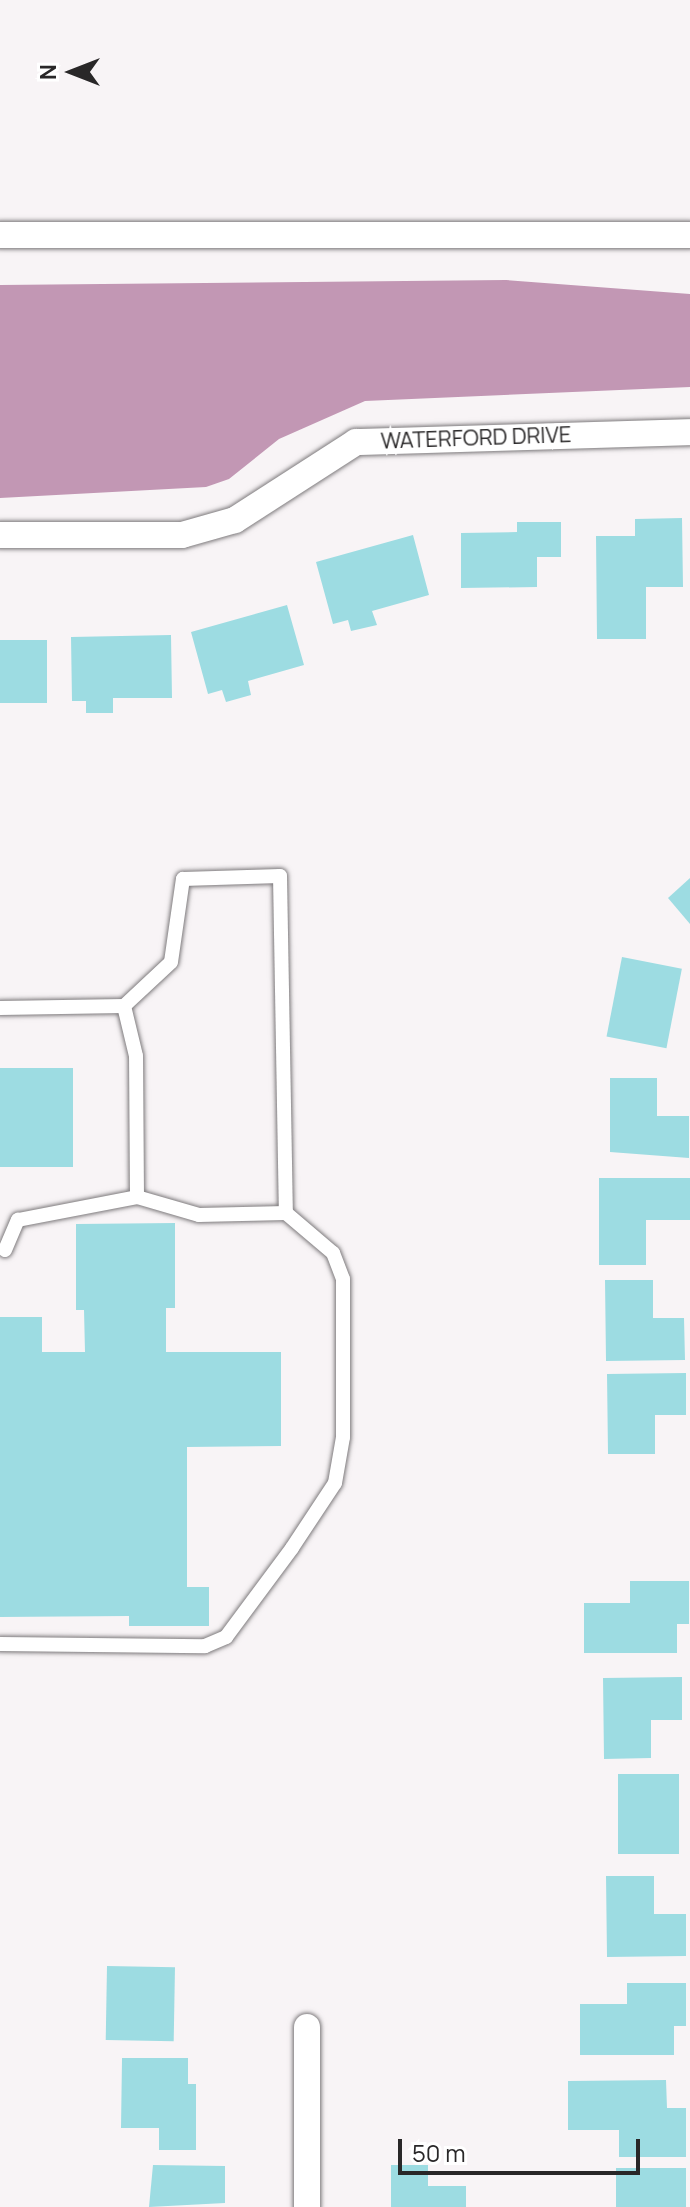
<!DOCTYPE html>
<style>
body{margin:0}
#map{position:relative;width:690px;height:2207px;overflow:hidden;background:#f8f4f6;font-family:Manrope,sans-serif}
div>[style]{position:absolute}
.water>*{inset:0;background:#c297b4}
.building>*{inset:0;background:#9ddce2;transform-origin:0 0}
.roads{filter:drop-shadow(0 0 2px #7e7b7d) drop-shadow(0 0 2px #7e7b7d)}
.lane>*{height:14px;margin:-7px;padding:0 7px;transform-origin:7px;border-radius:7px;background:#fff}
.street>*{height:26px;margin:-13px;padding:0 13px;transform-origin:13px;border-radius:13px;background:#fff}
span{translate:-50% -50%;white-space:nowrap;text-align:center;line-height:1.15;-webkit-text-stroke:6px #fff;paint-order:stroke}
.street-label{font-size:22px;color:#292728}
.north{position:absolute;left:32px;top:32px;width:80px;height:80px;-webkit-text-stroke:6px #fff;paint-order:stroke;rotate:270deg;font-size:22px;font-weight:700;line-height:32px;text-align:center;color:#292728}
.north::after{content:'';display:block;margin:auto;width:28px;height:36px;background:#292728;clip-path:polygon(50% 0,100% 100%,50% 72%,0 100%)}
.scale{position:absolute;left:398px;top:2139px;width:242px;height:36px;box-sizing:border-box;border:4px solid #292728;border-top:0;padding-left:10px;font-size:24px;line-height:28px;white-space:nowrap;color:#292728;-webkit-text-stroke:6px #fff;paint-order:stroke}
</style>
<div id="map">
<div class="water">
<i style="clip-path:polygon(506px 280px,690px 294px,690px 387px,365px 401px,279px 439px,229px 479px,206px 487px,0 498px,0 285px)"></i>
</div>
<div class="building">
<i style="clip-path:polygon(682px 518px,683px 587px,646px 587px,646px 639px,597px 639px,596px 536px,635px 536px,635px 519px)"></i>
<i style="clip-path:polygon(517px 522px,561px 522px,561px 557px,537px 557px,537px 587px,461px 588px,461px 533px,517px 532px)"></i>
<i style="clip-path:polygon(413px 535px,429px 595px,372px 611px,377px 625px,351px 631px,348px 620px,333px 624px,316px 562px)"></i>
<i style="clip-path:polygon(287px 605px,304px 665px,248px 681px,251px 695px,226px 702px,222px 690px,208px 694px,191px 632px)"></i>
<i style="clip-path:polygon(171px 635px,172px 698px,113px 698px,113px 713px,86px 713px,86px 701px,72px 701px,71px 637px)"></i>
<i style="left:0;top:640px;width:47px;height:63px"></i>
<i style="clip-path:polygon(690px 878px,690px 924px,668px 898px)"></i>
<i style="left:622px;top:957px;width:61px;height:81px;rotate:11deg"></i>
<i style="left:0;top:1068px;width:73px;height:99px"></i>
<i style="clip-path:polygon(610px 1078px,657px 1078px,657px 1116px,689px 1116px,689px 1158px,610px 1152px)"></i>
<i style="clip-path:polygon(599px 1178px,690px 1178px,690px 1220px,646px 1220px,646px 1265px,599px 1265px)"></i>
<i style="clip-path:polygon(175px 1223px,175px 1308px,166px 1308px,166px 1352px,281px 1352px,281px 1446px,187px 1447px,187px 1587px,209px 1587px,209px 1626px,129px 1626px,129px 1616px,0 1617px,0 1317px,42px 1317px,42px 1352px,85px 1352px,84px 1310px,76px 1310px,76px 1224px)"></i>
<i style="clip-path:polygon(605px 1280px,653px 1280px,653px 1318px,684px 1318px,685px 1360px,606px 1361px)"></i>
<i style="clip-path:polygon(686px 1373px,686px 1415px,655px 1415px,655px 1454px,608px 1454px,607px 1374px)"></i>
<i style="clip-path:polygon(630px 1581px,689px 1581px,689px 1624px,677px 1624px,677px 1653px,584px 1653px,584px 1603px,630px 1603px)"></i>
<i style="clip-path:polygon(682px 1677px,682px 1720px,651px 1720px,651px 1758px,604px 1759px,603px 1678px)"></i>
<i style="left:618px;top:1774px;width:61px;height:80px"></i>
<i style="clip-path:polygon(606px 1876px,654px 1876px,654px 1914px,686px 1914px,686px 1956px,607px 1957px)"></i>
<i style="left:107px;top:1966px;width:68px;height:74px;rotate:1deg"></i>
<i style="clip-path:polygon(627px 1983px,686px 1983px,686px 2026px,674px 2026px,674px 2055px,580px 2055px,580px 2004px,627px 2004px)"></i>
<i style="clip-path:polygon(122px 2058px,188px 2058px,188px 2084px,196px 2084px,196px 2150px,159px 2150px,159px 2128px,121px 2128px)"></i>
<i style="clip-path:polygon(666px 2080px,667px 2108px,686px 2108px,686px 2157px,619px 2157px,619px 2130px,568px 2130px,568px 2081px)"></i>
<i style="clip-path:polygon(153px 2165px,225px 2166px,225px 2203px,149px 2207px)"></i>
<i style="clip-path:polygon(391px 2165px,428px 2165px,428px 2186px,466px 2186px,466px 2207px,391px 2207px)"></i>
<i style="left:686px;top:2168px;width:39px;height:70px;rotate:90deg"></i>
</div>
<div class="roads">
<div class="lane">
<i style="left:0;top:1008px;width:124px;rotate:-0.9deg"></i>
<i style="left:124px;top:1006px;width:64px;rotate:-43.1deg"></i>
<i style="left:171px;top:962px;width:84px;rotate:-81.8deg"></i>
<i style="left:183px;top:879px;width:97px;rotate:-1.8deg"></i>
<i style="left:280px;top:876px;width:337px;rotate:89deg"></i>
<i style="left:286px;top:1213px;width:87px;rotate:178.7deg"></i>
<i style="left:199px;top:1215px;width:65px;rotate:-163.8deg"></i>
<i style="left:137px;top:1197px;width:141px;rotate:-90.4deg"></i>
<i style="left:136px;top:1056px;width:51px;rotate:-103.5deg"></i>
<i style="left:5px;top:1250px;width:33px;rotate:-67deg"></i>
<i style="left:18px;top:1220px;width:121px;rotate:-10.9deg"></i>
<i style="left:0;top:1644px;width:205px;rotate:0.6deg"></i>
<i style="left:205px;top:1646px;width:23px;rotate:-23deg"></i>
<i style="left:226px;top:1637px;width:111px;rotate:-53.4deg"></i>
<i style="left:292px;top:1548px;width:78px;rotate:-56.5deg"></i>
<i style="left:335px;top:1483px;width:47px;rotate:-80.1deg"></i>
<i style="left:343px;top:1437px;width:158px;rotate:-90deg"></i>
<i style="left:343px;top:1279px;width:28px;rotate:-111deg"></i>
<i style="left:333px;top:1253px;width:62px;rotate:-139.6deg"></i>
</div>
<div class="street">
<i style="left:0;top:235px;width:690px"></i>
<i style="left:0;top:535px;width:182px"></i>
<i style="left:182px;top:535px;width:55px;rotate:-15.8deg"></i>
<i style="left:235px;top:520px;width:144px;rotate:-32.8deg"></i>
<i style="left:356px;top:442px;width:334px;rotate:-1.7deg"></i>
<i style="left:307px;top:2207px;width:180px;rotate:-90deg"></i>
</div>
</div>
<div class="street-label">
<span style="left:476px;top:438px;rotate:-2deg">WATERFORD DRIVE</span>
</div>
<div class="north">N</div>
<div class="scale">50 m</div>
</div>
